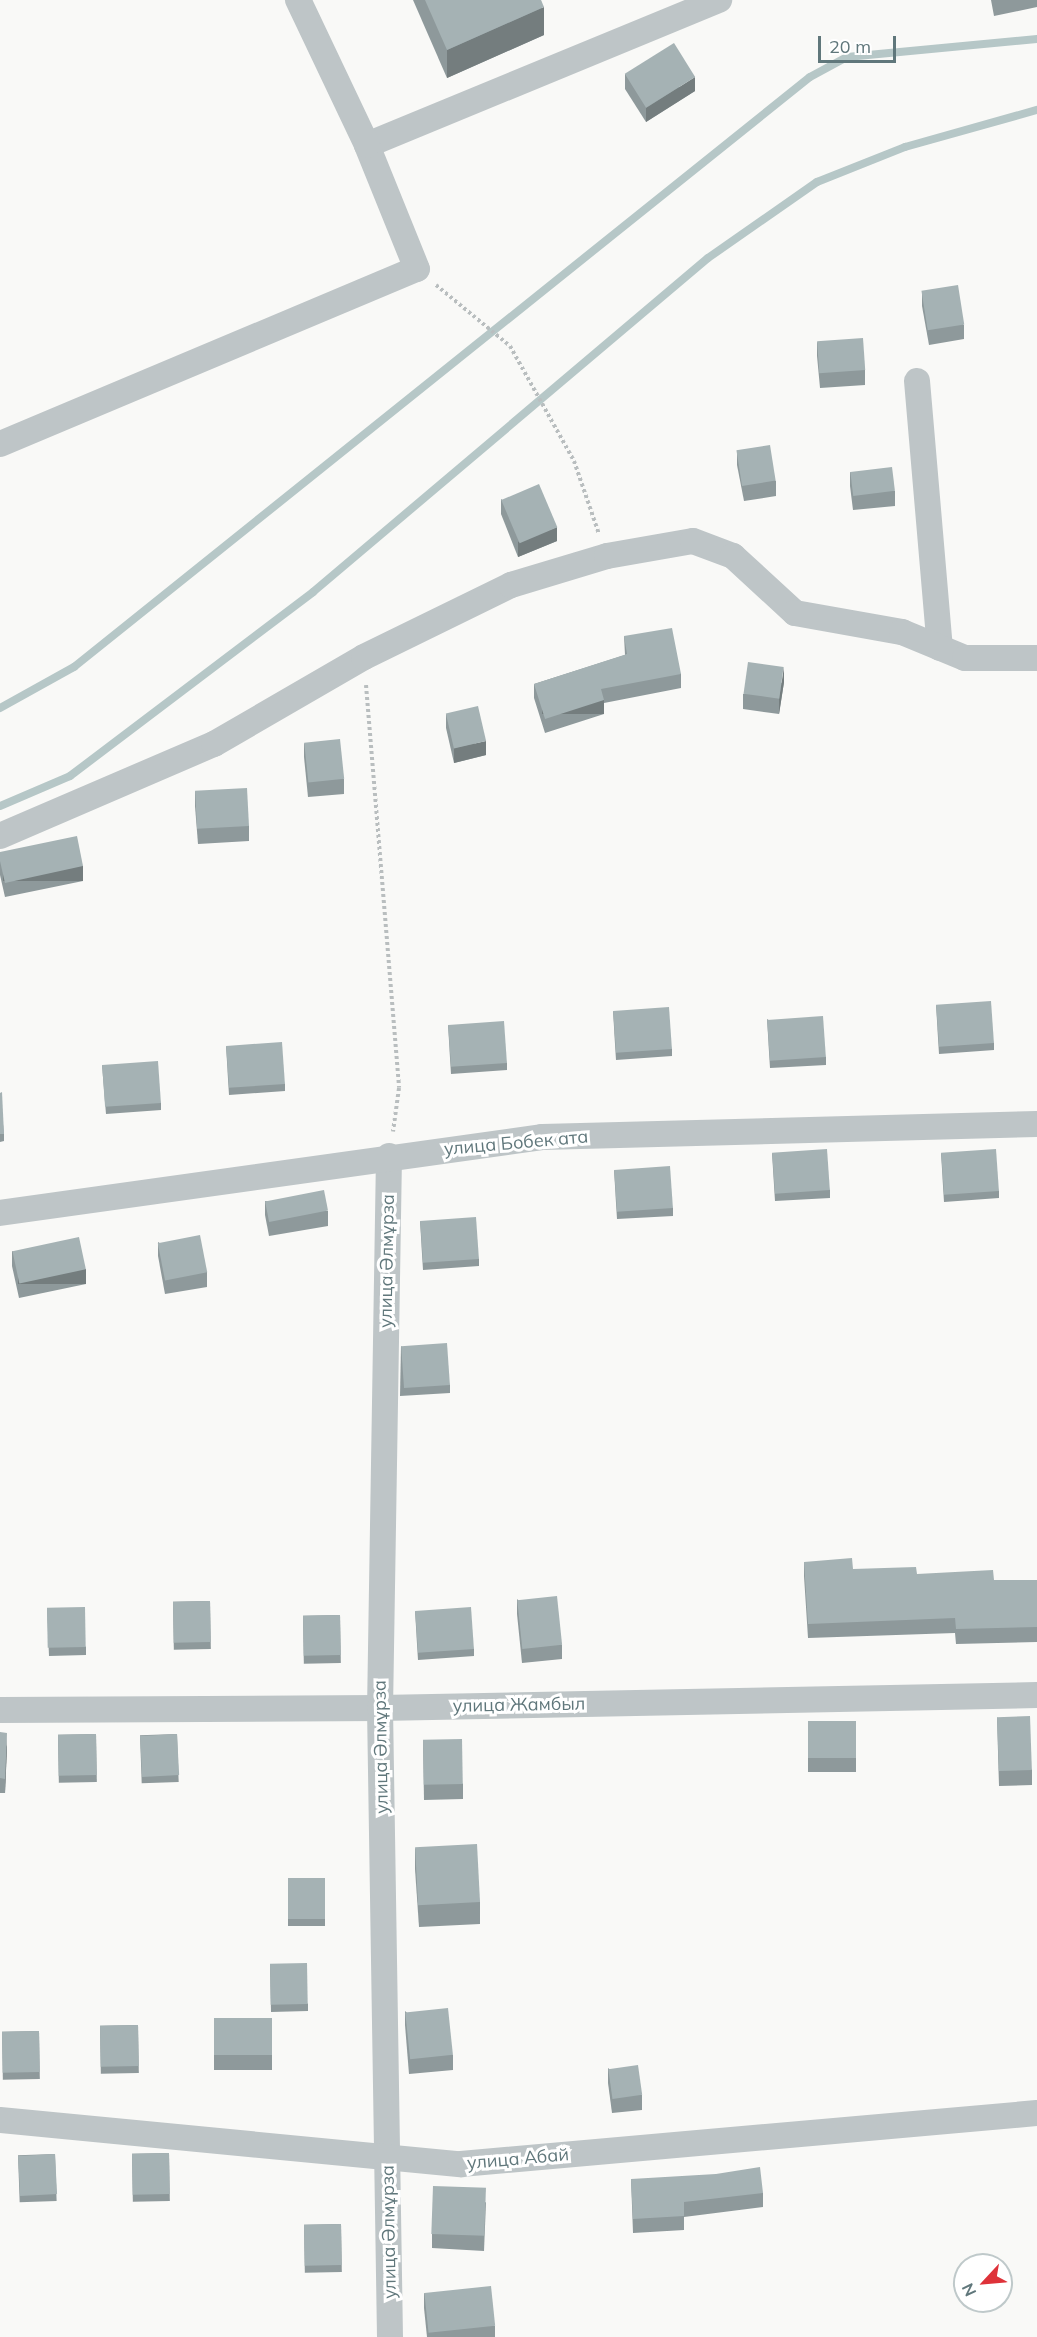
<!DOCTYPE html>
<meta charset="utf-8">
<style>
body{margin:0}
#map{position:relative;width:1037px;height:2337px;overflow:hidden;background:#f9f9f7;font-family:Mulish,sans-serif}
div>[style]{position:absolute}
.stream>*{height:8px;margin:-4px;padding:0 4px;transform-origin:4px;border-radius:4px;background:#b6c7c7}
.path>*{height:4px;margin-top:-2px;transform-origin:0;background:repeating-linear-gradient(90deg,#b9bebf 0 3px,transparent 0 6px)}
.minor>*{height:26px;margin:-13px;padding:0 13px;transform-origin:13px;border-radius:13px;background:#bec5c7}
.wall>*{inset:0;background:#8e999b;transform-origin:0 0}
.shaded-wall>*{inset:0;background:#747d7e;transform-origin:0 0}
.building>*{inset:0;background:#a5b2b4;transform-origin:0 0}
span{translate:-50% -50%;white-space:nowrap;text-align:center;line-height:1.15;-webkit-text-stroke:6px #fff;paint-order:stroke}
.street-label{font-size:18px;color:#60777b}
.north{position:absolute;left:953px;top:2253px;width:60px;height:60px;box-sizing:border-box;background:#fff;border:2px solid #bfc9ca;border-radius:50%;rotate:244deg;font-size:16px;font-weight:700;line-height:24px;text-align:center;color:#60777b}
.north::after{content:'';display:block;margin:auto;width:21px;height:27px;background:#de3239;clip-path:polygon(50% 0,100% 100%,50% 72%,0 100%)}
.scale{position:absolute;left:818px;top:36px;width:78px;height:27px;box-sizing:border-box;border:3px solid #60777b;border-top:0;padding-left:8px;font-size:18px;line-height:21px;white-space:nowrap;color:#60777b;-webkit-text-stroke:4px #fff;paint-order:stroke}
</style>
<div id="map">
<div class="stream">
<i style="left:0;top:708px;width:85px;rotate:-29deg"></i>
<i style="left:74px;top:667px;width:943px;rotate:-38.72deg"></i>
<i style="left:810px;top:77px;width:42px;rotate:-28.4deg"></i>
<i style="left:847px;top:57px;width:191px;rotate:-5.4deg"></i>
<i style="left:0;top:806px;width:76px;rotate:-23.2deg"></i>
<i style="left:70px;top:776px;width:305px;rotate:-37.1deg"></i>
<i style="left:313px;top:592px;width:517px;rotate:-40.22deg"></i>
<i style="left:708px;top:258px;width:133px;rotate:-34.9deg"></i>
<i style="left:817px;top:182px;width:95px;rotate:-21.7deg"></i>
<i style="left:905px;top:147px;width:137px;rotate:-15.7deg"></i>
</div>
<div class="path">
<i style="left:436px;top:285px;width:96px;rotate:39.5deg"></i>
<i style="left:510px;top:346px;width:132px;rotate:60.9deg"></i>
<i style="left:574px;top:461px;width:77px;rotate:71.1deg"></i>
<i style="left:366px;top:685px;width:404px;rotate:85.3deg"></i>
<i style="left:399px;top:1088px;width:44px;rotate:97.8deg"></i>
</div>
<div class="minor">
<i style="left:367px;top:145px;width:381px;rotate:-22.4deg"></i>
<i style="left:917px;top:381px;width:268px;rotate:85.1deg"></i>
<i style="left:0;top:444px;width:452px;rotate:-22.8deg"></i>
<i style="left:417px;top:269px;width:134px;rotate:-112deg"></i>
<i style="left:367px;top:145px;width:161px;rotate:-115.4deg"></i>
<i style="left:0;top:836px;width:233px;rotate:-23.3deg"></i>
<i style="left:214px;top:744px;width:173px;rotate:-30.1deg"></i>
<i style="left:364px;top:657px;width:164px;rotate:-26.1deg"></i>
<i style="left:511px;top:585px;width:100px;rotate:-16.8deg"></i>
<i style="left:607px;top:556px;width:87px;rotate:-9.9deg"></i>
<i style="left:693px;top:541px;width:43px;rotate:20.6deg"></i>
<i style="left:733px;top:556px;width:84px;rotate:42.6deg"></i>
<i style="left:795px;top:613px;width:109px;rotate:10.1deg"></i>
<i style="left:902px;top:632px;width:68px;rotate:22.4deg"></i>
<i style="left:965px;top:658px;width:72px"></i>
<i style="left:389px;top:1156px;width:552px;rotate:90.93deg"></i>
<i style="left:380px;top:1708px;width:629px;rotate:89.09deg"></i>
<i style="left:0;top:1213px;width:547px;rotate:-7.98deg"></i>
<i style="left:542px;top:1137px;width:495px;rotate:-1.5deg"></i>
<i style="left:0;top:1710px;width:380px;rotate:-0.3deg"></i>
<i style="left:380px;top:1708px;width:657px;rotate:-1.13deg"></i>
<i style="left:0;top:2120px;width:463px;rotate:5.5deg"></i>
<i style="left:461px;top:2164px;width:578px;rotate:-5.06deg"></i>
</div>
<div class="wall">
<i style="clip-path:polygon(413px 0,541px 0,544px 35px,447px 78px)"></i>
<i style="clip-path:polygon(991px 0,1037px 0,1037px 7px,994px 16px)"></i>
<i style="clip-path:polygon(625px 74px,695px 91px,646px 122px,625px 89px)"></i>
<i style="clip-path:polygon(922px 292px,964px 325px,964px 339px,929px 345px,922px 306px)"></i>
<i style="clip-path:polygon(817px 342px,865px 370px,865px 385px,820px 388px,817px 356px)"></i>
<i style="clip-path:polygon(737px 451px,776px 481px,776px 496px,744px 501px,737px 465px)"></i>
<i style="clip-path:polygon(850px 472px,895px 491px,895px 506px,853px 510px,850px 486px)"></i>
<i style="clip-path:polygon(501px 499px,557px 541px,518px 557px,501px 514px)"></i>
<i style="clip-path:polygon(624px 636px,681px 674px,681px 688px,604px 703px,604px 714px,545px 733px,534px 698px,534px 684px,625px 655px)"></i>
<i style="clip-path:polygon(784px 682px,779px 714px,743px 709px,743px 694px)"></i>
<i style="clip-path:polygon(446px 714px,486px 755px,454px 763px,446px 728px)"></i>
<i style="clip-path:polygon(304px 743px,344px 779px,344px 794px,308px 797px,304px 757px)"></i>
<i style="clip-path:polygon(195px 791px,249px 826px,249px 841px,198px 844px,195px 806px)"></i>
<i style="clip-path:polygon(0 852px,83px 881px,5px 897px,0 875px)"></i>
<i style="clip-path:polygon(936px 1005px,994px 1043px,994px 1050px,939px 1054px)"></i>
<i style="clip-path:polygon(613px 1011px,672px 1049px,672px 1056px,616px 1060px)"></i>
<i style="clip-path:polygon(767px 1019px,826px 1057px,826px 1065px,770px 1068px)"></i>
<i style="clip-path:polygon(448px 1025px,507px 1063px,507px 1070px,451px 1074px)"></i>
<i style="clip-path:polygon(226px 1046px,285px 1084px,285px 1091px,229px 1095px)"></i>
<i style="clip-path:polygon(102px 1065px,161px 1103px,161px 1110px,106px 1114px)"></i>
<i style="clip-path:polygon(0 1093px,4px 1134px,4px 1141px,0 1142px)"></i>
<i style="clip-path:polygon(772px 1153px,830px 1190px,830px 1198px,775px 1201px)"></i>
<i style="clip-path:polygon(941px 1153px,999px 1191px,999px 1198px,944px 1202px)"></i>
<i style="clip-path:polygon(614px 1170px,673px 1208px,673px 1216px,617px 1219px)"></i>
<i style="clip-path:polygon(265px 1201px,328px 1211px,328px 1226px,269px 1236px,265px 1215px)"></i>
<i style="clip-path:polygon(420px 1221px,479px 1259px,479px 1266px,423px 1270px)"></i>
<i style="clip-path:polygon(158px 1242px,207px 1272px,207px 1287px,165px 1294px,158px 1256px)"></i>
<i style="clip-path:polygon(12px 1251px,86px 1284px,19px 1298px,12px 1266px)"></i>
<i style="clip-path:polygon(401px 1346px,450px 1385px,450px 1393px,400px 1396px)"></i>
<i style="clip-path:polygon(804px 1562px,853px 1569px,994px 1580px,1037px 1580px,1037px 1642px,956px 1644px,955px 1633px,808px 1638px,804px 1576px)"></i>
<i style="clip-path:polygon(517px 1599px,562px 1645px,562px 1659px,522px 1663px,517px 1614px)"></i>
<i style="left:210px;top:1601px;width:48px;height:37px;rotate:89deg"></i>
<i style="clip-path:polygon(47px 1608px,86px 1647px,86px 1655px,49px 1656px)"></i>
<i style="clip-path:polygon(415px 1611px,474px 1649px,474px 1656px,418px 1660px)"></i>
<i style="left:340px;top:1615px;width:48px;height:37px;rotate:89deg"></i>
<i style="clip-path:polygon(997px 1717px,1032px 1770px,1032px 1785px,999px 1786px)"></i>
<i style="left:808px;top:1721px;width:48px;height:51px"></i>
<i style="clip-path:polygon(0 1732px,7px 1747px,5px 1793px,0 1793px)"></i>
<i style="left:96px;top:1734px;width:48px;height:38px;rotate:89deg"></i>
<i style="left:177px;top:1734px;width:48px;height:37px;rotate:88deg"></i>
<i style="clip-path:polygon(423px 1740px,463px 1784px,463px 1799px,424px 1800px)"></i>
<i style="clip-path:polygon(415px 1848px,480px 1902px,480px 1924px,419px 1927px,415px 1869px)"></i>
<i style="left:288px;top:1878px;width:37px;height:48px"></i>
<i style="clip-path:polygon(270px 1964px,308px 2004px,308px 2011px,271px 2012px)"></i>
<i style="clip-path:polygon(405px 2011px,453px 2055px,453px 2070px,409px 2074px,405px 2025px)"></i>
<i style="left:214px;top:2018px;width:58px;height:52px"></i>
<i style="left:138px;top:2025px;width:48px;height:38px;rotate:89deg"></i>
<i style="left:39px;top:2031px;width:48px;height:37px;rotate:89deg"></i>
<i style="clip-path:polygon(608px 2068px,642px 2095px,642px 2110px,612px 2113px,608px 2083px)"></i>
<i style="left:169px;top:2153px;width:48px;height:37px;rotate:89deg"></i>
<i style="left:55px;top:2154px;width:47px;height:37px;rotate:88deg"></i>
<i style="clip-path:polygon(631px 2179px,763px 2193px,763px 2207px,684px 2217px,684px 2230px,633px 2233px)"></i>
<i style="clip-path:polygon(486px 2202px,484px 2251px,432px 2248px,432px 2234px)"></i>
<i style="left:341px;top:2224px;width:48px;height:37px;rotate:89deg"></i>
<i style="clip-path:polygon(424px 2293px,495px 2326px,495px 2337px,427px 2337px,424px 2308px)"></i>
</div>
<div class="shaded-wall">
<i style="clip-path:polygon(544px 7px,544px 35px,447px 78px,447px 50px)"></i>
<i style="clip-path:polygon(695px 77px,695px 91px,646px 122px,646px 108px)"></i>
<i style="clip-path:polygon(557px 527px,557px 541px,518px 557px,518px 542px)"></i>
<i style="clip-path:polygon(784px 667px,784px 682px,779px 714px,779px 699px)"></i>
<i style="left:604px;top:700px;width:14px;height:62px;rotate:90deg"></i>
<i style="clip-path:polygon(486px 741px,486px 755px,454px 763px,454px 748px)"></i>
<i style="left:83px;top:866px;width:15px;height:80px;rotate:90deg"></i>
<i style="left:86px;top:1269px;width:15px;height:68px;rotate:90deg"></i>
<i style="clip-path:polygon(7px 1733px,7px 1747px,5px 1793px,5px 1779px)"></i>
</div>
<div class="building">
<i style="clip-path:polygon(425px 0,541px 0,544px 7px,447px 50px)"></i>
<i style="left:674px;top:43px;width:40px;height:58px;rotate:58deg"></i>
<i style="left:958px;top:285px;width:40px;height:37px;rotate:81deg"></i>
<i style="left:863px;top:338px;width:32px;height:46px;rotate:86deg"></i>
<i style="left:770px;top:445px;width:36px;height:34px;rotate:81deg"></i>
<i style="left:892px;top:467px;width:24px;height:42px;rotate:83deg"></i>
<i style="left:539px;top:484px;width:47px;height:41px;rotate:67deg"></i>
<i style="clip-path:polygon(672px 628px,681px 674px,601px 689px,604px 700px,545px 719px,534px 684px,627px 654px,624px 636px)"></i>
<i style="left:748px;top:662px;width:36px;height:32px;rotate:8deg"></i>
<i style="left:478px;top:706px;width:36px;height:33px;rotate:77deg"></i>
<i style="left:340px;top:739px;width:40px;height:36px;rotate:84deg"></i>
<i style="left:247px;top:788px;width:38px;height:52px;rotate:87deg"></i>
<i style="clip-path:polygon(77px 836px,83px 866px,5px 883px,0 861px,0 852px)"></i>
<i style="left:991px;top:1001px;width:42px;height:55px;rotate:86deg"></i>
<i style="left:669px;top:1007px;width:42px;height:56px;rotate:86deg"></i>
<i style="left:823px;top:1016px;width:41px;height:56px;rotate:86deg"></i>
<i style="left:504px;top:1021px;width:42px;height:56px;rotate:86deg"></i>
<i style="left:282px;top:1042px;width:42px;height:56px;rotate:86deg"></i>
<i style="left:158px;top:1061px;width:42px;height:56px;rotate:86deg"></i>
<i style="clip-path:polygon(2px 1092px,4px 1134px,0 1134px,0 1093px)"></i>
<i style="left:827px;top:1149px;width:41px;height:55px;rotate:86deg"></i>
<i style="left:996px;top:1149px;width:42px;height:55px;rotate:86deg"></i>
<i style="left:670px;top:1166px;width:42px;height:56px;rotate:86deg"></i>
<i style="left:324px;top:1190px;width:21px;height:60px;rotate:79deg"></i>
<i style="left:476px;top:1217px;width:42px;height:56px;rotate:86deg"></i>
<i style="left:200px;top:1235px;width:38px;height:43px;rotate:79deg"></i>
<i style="left:79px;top:1237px;width:33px;height:68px;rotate:78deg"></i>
<i style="left:447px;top:1343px;width:42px;height:46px;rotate:86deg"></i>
<i style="clip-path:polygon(852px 1558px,853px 1569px,916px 1567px,917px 1574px,993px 1570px,994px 1580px,1037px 1580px,1037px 1627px,956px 1629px,955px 1618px,808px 1624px,804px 1562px)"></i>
<i style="left:557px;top:1596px;width:49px;height:40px;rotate:84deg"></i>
<i style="left:210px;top:1601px;width:41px;height:37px;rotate:89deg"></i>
<i style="left:85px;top:1607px;width:40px;height:38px;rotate:89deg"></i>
<i style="left:471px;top:1607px;width:42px;height:56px;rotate:86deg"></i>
<i style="left:340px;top:1615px;width:40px;height:37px;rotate:89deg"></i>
<i style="left:1030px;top:1716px;width:54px;height:33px;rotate:88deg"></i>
<i style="left:808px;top:1721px;width:48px;height:37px"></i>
<i style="clip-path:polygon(0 1732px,7px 1733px,5px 1779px,0 1778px)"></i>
<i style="left:96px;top:1734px;width:41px;height:38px;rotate:89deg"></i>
<i style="left:177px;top:1734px;width:41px;height:37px;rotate:87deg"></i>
<i style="left:462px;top:1739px;width:45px;height:39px;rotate:89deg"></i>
<i style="left:477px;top:1844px;width:58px;height:62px;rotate:87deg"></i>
<i style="left:288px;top:1878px;width:37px;height:41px"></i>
<i style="left:307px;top:1963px;width:41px;height:37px;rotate:89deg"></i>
<i style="left:448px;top:2008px;width:47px;height:43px;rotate:84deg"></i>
<i style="left:214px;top:2018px;width:58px;height:37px"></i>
<i style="left:138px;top:2025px;width:41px;height:38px;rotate:89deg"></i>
<i style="left:39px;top:2031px;width:41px;height:37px;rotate:89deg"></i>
<i style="left:638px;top:2065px;width:30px;height:30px;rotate:82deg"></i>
<i style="left:169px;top:2153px;width:41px;height:37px;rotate:89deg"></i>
<i style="left:55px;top:2154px;width:40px;height:37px;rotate:87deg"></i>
<i style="clip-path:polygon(760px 2167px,763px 2193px,684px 2202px,684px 2216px,633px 2219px,631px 2179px,716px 2174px)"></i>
<i style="left:433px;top:2186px;width:53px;height:48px;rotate:2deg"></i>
<i style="left:341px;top:2224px;width:41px;height:37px;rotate:89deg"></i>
<i style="left:491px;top:2286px;width:40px;height:67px;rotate:84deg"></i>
</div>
<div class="street-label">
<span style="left:516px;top:1143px;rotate:-5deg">улица Бобек ата</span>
<span style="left:387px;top:1261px;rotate:-89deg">улица Әлмұрза</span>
<span style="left:519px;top:1705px;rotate:-1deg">улица Жамбыл</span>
<span style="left:381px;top:1747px;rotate:-91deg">улица Әлмұрза</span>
<span style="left:518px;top:2159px;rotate:-5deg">улица Абай</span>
<span style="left:389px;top:2232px;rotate:-91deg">улица Әлмұрза</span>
</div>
<div class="north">N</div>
<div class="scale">20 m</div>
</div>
